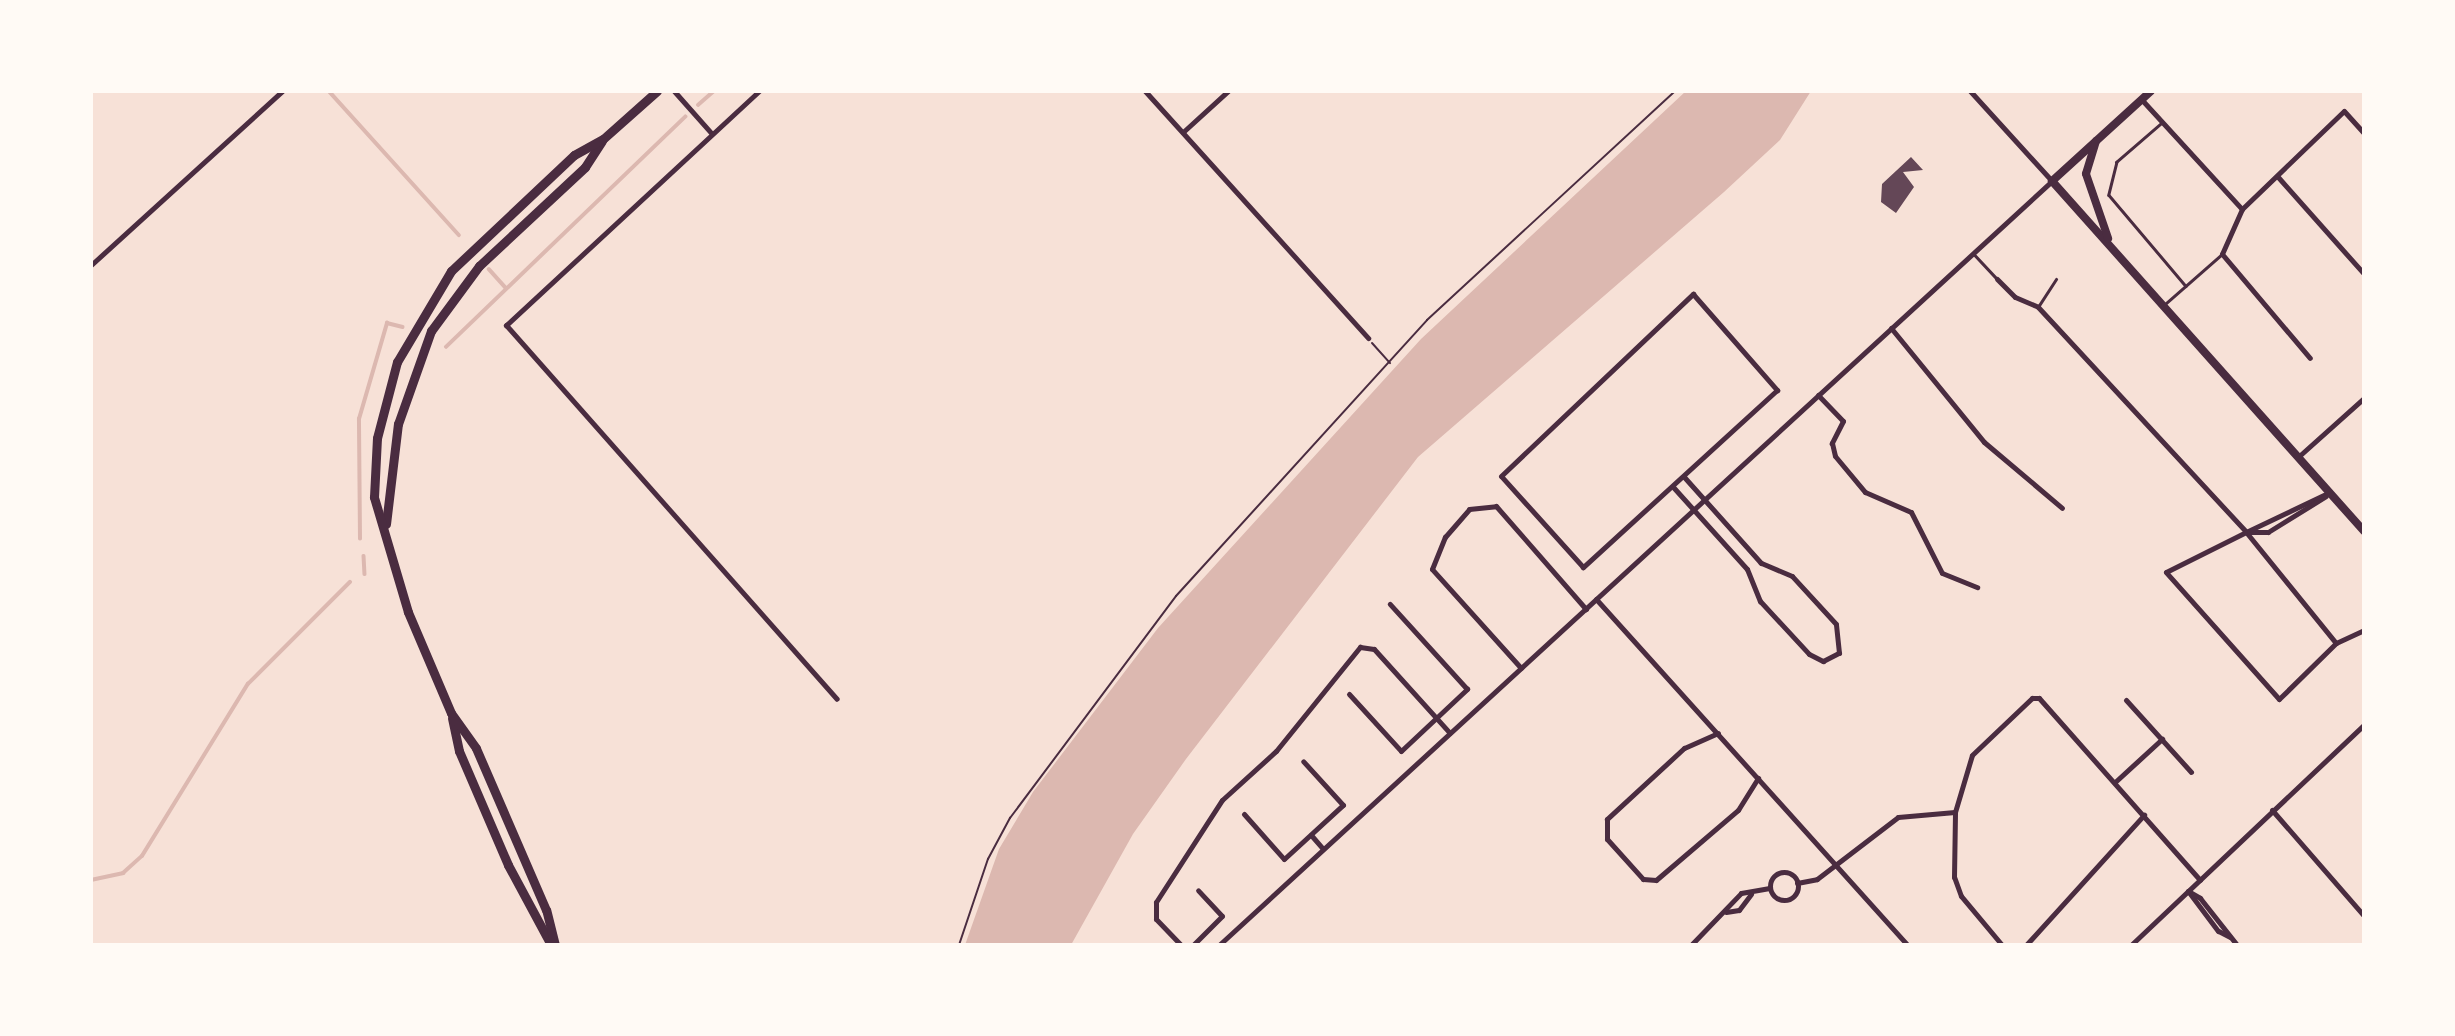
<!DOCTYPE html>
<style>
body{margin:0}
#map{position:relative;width:2455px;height:1036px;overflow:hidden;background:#f7e1d7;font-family:Overpass,sans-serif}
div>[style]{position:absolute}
.water>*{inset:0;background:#dcb8b0}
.stream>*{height:3.5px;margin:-1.75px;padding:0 1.75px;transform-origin:1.75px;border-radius:1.75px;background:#dcb8b0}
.building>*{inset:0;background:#644757}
.path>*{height:2px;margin:-1px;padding:0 1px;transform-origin:1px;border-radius:1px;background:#4a2c40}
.service>*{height:2.5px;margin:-1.25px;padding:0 1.25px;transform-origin:1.25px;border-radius:1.25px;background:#4a2c40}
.minor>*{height:5px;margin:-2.5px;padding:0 2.5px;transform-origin:2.5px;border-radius:2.5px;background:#4a2c40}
.minor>.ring{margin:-2.5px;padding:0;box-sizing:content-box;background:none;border:5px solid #4a2c40;border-radius:50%}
.secondary>*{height:8px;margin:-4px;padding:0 4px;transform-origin:4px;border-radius:4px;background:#4a2c40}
.primary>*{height:9px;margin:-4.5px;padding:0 4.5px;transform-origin:4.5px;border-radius:4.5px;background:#4a2c40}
span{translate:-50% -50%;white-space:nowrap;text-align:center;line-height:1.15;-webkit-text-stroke:5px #fffaf5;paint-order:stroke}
.frame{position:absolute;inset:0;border:93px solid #fffaf5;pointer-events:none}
</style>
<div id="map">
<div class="water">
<i style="clip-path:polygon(1686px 91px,1811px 91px,1780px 140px,1724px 192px,1418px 457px,1186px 759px,1133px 834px,1071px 945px,965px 945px,999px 849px,1033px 792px,1158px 628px,1421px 339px)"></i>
</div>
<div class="stream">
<i style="left:329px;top:91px;width:194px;rotate:47.9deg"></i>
<i style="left:698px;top:105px;width:21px;rotate:-41deg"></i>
<i style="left:489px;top:269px;width:25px;rotate:48deg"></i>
<i style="left:446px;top:347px;width:332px;rotate:-43.9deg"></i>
<i style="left:360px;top:539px;width:120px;rotate:-90.5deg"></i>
<i style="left:359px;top:419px;width:100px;rotate:-73.7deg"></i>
<i style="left:387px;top:323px;width:16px;rotate:14deg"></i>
<i style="left:364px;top:556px;width:18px;rotate:87deg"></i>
<i style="left:91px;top:880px;width:33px;rotate:-12deg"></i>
<i style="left:123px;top:873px;width:25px;rotate:-42deg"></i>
<i style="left:142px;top:856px;width:202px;rotate:-58.4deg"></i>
<i style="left:248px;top:684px;width:144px;rotate:-45deg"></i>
</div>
<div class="building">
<i style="clip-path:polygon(1911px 157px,1923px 170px,1903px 172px,1914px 187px,1896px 213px,1881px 202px,1882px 184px)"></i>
</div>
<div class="path">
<i style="left:1372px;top:343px;width:27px;rotate:48deg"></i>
<i style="left:959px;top:945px;width:91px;rotate:-71.4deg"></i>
<i style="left:988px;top:859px;width:47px;rotate:-61.8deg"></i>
<i style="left:1010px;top:818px;width:277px;rotate:-53.2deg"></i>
<i style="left:1176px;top:596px;width:373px;rotate:-47.7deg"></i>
<i style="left:1427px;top:320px;width:338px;rotate:-42.7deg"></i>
</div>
<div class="service">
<i style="left:2162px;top:123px;width:60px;rotate:139.1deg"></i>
<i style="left:2117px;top:162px;width:34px;rotate:104deg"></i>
<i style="left:2109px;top:195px;width:119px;rotate:49.8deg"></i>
<i style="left:1973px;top:253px;width:35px;rotate:47deg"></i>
<i style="left:2164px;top:305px;width:77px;rotate:-41.3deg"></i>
<i style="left:2038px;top:307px;width:33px;rotate:-57deg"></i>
</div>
<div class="minor">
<i style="left:674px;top:91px;width:57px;rotate:48.5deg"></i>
<i style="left:759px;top:91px;width:345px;rotate:137.2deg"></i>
<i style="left:506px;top:325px;width:499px;rotate:48.5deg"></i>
<i style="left:1145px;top:91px;width:333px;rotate:47.9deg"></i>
<i style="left:2142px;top:100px;width:148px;rotate:47.5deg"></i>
<i style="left:2242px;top:209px;width:49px;rotate:114deg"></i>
<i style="left:2222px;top:254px;width:136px;rotate:49.8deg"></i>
<i style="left:1183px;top:132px;width:61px;rotate:-42.3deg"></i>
<i style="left:2278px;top:177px;width:130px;rotate:48.4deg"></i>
<i style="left:2242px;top:209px;width:141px;rotate:-43.9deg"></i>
<i style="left:2344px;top:111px;width:30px;rotate:48deg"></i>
<i style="left:91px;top:265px;width:258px;rotate:-42.3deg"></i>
<i style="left:1997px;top:279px;width:25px;rotate:45deg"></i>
<i style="left:2015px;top:297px;width:25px;rotate:23deg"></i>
<i style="left:2038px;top:307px;width:306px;rotate:47.2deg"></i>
<i style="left:2246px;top:532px;width:143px;rotate:51deg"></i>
<i style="left:2336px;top:643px;width:80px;rotate:135.5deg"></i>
<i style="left:2279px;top:699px;width:170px;rotate:-131.7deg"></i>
<i style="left:2166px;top:572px;width:89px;rotate:-26.6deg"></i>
<i style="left:2246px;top:532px;width:93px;rotate:-25.5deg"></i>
<i style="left:1693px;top:294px;width:128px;rotate:48.8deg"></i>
<i style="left:1777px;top:390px;width:263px;rotate:137.6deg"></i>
<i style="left:1583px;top:567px;width:122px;rotate:-132deg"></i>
<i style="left:1501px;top:476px;width:265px;rotate:-43.5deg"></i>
<i style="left:1891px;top:328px;width:147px;rotate:50.8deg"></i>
<i style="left:1984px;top:442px;width:102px;rotate:40.2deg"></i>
<i style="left:1818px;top:395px;width:36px;rotate:46deg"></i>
<i style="left:1843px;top:421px;width:25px;rotate:117deg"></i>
<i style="left:1832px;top:443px;width:13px;rotate:77deg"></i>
<i style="left:1835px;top:456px;width:47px;rotate:50.2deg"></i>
<i style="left:1865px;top:492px;width:50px;rotate:23.5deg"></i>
<i style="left:1911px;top:512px;width:68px;rotate:63.1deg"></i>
<i style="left:1942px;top:573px;width:38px;rotate:22deg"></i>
<i style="left:2298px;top:457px;width:89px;rotate:-41.8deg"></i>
<i style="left:1674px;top:488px;width:109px;rotate:48deg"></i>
<i style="left:1747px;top:569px;width:35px;rotate:68deg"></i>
<i style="left:1760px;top:601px;width:72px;rotate:47.2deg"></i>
<i style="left:1809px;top:654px;width:16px;rotate:27deg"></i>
<i style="left:1823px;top:661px;width:18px;rotate:-27deg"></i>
<i style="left:1839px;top:653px;width:29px;rotate:-96deg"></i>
<i style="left:1836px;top:624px;width:65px;rotate:-132.5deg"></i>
<i style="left:1792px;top:576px;width:34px;rotate:-157deg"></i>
<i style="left:1761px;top:563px;width:115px;rotate:-131.8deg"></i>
<i style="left:2249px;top:532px;width:19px"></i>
<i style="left:2268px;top:532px;width:68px;rotate:-31.8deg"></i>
<i style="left:1596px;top:599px;width:465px;rotate:48deg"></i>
<i style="left:2336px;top:643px;width:31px;rotate:-25deg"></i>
<i style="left:1521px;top:668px;width:133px;rotate:-132deg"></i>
<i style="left:1432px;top:569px;width:35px;rotate:-68deg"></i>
<i style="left:1445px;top:537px;width:37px;rotate:-49deg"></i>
<i style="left:1469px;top:509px;width:27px;rotate:-6deg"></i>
<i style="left:1496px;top:506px;width:137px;rotate:48.9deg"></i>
<i style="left:1349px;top:694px;width:77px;rotate:47.6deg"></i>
<i style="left:1401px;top:751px;width:91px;rotate:-43.2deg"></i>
<i style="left:1467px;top:689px;width:115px;rotate:-132.2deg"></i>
<i style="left:2126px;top:700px;width:97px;rotate:47.9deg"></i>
<i style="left:1718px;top:733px;width:37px;rotate:156deg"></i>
<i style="left:1684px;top:748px;width:105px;rotate:137.3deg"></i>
<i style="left:1607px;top:819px;width:20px;rotate:90deg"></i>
<i style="left:1607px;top:839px;width:54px;rotate:48deg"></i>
<i style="left:1643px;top:879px;width:13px;rotate:4deg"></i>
<i style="left:1656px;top:880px;width:108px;rotate:-40.5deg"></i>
<i style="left:1738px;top:810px;width:38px;rotate:-58deg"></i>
<i style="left:2115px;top:782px;width:64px;rotate:-42.5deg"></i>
<i style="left:2272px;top:810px;width:140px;rotate:49deg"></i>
<i style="left:1244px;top:814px;width:60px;rotate:48.4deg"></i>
<i style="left:1284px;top:859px;width:80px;rotate:-42.5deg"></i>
<i style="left:1343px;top:805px;width:59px;rotate:-132.3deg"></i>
<i style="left:1311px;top:835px;width:18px;rotate:49deg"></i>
<i class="ring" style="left:1770px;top:872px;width:23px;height:23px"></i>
<i style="left:1797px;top:883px;width:20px;rotate:-11deg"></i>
<i style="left:1817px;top:879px;width:102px;rotate:-37.4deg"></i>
<i style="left:1898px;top:817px;width:57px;rotate:-5deg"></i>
<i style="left:1726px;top:912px;width:13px;rotate:-9deg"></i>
<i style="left:1739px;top:910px;width:20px;rotate:-53deg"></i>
<i style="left:2230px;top:937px;width:13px;rotate:-153deg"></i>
<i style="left:2218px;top:931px;width:50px;rotate:-126.9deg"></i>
<i style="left:2188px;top:891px;width:14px;rotate:30deg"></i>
<i style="left:2200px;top:898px;width:60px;rotate:51.8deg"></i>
<i style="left:1181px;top:945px;width:36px;rotate:-134deg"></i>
<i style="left:1156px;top:919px;width:17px;rotate:-90deg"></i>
<i style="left:1156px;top:902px;width:121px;rotate:-57.1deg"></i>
<i style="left:1222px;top:800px;width:73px;rotate:-42.2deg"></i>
<i style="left:1276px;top:751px;width:134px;rotate:-51.1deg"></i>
<i style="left:1360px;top:647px;width:14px;rotate:8deg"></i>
<i style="left:1374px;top:649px;width:113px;rotate:47.9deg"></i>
<i style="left:1193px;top:945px;width:41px;rotate:-45deg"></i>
<i style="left:1222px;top:916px;width:35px;rotate:-133deg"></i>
<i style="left:1219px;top:945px;width:1130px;rotate:-42.53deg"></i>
<i style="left:2052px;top:181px;width:122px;rotate:-132.3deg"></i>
<i style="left:1691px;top:945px;width:72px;rotate:-46.1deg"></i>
<i style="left:1741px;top:893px;width:29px;rotate:-10deg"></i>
<i style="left:2002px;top:945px;width:64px;rotate:-129.9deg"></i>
<i style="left:1961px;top:896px;width:20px;rotate:-110deg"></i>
<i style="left:1954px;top:877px;width:65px;rotate:-89.1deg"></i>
<i style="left:1955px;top:812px;width:59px;rotate:-73.4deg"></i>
<i style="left:1972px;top:755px;width:83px;rotate:-43.5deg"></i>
<i style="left:2032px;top:698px;width:7px"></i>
<i style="left:2039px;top:698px;width:243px;rotate:48.5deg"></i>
<i style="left:2026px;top:945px;width:176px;rotate:-47.8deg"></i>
<i style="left:2131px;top:945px;width:320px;rotate:-43.4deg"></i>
</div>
<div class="secondary">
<i style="left:2151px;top:91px;width:134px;rotate:137.7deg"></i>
<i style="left:2052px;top:181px;width:469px;rotate:48.3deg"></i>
<i style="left:2096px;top:141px;width:34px;rotate:107deg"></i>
<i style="left:2086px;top:174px;width:68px;rotate:71deg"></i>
</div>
<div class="primary">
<i style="left:386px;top:524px;width:101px;rotate:-83.2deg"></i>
<i style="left:398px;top:424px;width:99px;rotate:-70.5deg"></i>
<i style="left:431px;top:331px;width:81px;rotate:-53.6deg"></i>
<i style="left:479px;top:266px;width:145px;rotate:-43deg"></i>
<i style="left:585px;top:167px;width:31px;rotate:-57deg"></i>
<i style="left:452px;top:718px;width:34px;rotate:78deg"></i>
<i style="left:459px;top:751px;width:124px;rotate:66.7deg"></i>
<i style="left:508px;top:865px;width:91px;rotate:61.7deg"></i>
<i style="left:555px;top:945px;width:36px;rotate:-104deg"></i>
<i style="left:546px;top:910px;width:176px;rotate:-113.4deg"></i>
<i style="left:476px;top:748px;width:43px;rotate:-125.5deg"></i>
<i style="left:451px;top:713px;width:110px;rotate:-113.1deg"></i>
<i style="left:408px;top:612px;width:120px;rotate:-106.5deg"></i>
<i style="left:374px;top:497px;width:59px;rotate:-87.1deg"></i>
<i style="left:377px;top:438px;width:79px;rotate:-75.3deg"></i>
<i style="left:397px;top:362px;width:106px;rotate:-59.3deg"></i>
<i style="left:451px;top:271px;width:169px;rotate:-43.3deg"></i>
<i style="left:574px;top:155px;width:33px;rotate:-29deg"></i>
<i style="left:603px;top:139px;width:72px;rotate:-41.6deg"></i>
</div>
<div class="frame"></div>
</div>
